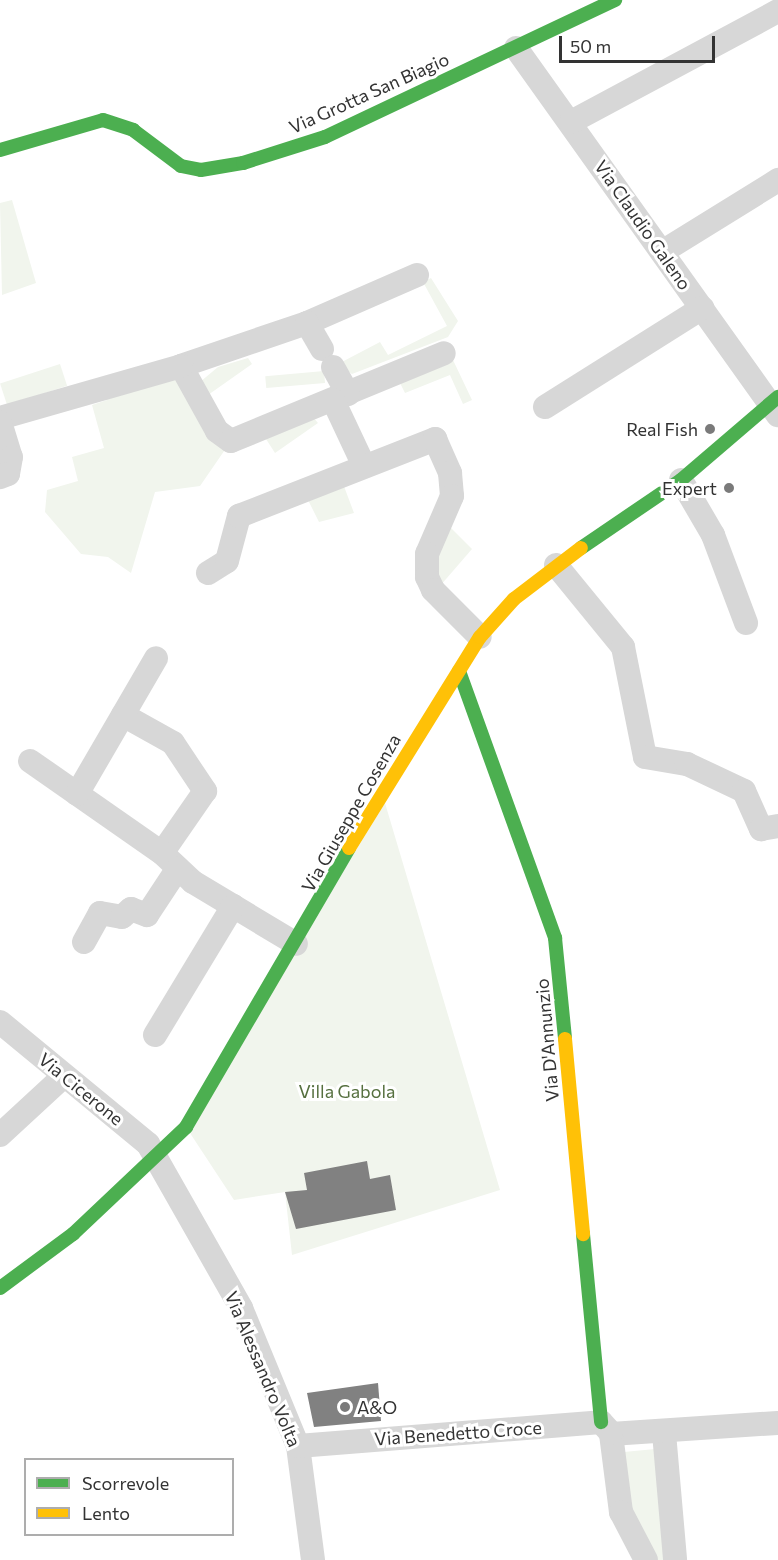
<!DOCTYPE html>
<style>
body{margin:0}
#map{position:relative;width:778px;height:1560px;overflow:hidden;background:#fff;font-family:Commissioner,sans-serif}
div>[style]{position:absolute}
.green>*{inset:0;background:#f1f5ed;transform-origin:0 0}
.building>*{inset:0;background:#818181}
.street>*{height:24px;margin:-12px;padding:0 12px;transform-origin:12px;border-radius:12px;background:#d7d7d7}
.fast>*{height:14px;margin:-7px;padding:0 7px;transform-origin:7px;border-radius:7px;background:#4caf50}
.slow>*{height:14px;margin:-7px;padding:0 7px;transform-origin:7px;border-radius:7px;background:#ffc107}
.dots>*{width:16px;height:16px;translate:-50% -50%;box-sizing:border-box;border:3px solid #fff;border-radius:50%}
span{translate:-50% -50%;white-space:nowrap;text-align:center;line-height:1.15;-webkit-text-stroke:6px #fff;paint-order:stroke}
.street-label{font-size:18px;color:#333}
.poi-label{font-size:18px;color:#333}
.right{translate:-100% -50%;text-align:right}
.left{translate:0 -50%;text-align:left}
.park-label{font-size:18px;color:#56703f}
.legend{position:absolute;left:24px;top:1458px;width:210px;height:78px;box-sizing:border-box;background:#fff;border:2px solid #adadad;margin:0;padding:8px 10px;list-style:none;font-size:18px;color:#333}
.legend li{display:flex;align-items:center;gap:12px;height:30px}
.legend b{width:30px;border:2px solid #adadad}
.scale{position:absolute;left:559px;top:36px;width:156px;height:27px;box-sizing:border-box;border:3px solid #333;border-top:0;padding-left:8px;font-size:18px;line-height:21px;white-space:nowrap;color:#333;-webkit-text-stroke:4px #fff;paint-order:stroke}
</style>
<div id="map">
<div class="green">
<i style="clip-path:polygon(12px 200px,36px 283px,2px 295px,0 203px)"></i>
<i style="clip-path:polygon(431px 278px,458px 321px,448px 337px,352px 374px,338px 364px,380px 342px,388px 355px,447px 326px,423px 282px)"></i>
<i style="clip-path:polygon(248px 358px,252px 364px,208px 395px,200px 382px,218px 367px)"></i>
<i style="clip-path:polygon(453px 360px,472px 400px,463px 404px,450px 375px,405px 393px,400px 383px)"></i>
<i style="left:60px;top:364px;width:23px;height:63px;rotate:72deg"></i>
<i style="clip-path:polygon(181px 366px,231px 441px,200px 486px,155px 492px,131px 573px,108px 557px,81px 554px,45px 512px,47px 490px,78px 481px,72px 457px,104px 448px,92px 405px,107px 400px,104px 393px)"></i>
<i style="left:324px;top:371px;width:12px;height:59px;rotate:85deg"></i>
<i style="clip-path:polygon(312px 416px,318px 423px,275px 453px,266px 439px)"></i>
<i style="clip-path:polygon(342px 481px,354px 513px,319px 522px,306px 496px)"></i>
<i style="clip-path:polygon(449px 526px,472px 549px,440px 586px,433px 560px)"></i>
<i style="clip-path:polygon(385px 803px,500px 1190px,292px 1255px,285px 1192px,234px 1200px,186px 1127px)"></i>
<i style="clip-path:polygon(655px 1449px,667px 1560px,657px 1560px,629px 1512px,624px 1452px)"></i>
</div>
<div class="building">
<i style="clip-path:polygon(367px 1161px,370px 1179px,390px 1175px,396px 1210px,296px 1229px,285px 1192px,307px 1190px,304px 1173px)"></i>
<i style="clip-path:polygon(378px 1383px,381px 1421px,314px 1427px,307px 1393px)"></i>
</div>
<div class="street">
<i style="left:516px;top:48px;width:451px;rotate:54.5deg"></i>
<i style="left:571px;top:122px;width:235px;rotate:-28.2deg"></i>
<i style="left:662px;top:252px;width:137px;rotate:-31.8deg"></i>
<i style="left:417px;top:275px;width:120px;rotate:156.4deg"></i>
<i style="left:307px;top:323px;width:133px;rotate:161.2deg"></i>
<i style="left:181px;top:366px;width:74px;rotate:61deg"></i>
<i style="left:217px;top:431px;width:17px;rotate:36deg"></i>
<i style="left:231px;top:441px;width:230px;rotate:-22.4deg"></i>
<i style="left:307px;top:323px;width:30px;rotate:60deg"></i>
<i style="left:333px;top:367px;width:31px;rotate:61deg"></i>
<i style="left:333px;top:400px;width:73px;rotate:64.8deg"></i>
<i style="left:545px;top:407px;width:186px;rotate:-32.2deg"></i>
<i style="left:0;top:418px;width:188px;rotate:-16deg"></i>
<i style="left:0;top:422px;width:37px;rotate:73deg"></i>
<i style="left:11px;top:457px;width:17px;rotate:100deg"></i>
<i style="left:8px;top:474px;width:9px;rotate:159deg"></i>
<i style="left:681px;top:480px;width:64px;rotate:59.8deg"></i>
<i style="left:713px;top:535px;width:94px;rotate:69.4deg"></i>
<i style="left:556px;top:565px;width:106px;rotate:50.7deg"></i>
<i style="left:623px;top:647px;width:112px;rotate:78.7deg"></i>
<i style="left:645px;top:757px;width:43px;rotate:9.5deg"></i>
<i style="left:687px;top:764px;width:63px;rotate:25.3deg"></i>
<i style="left:744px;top:791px;width:42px;rotate:65.9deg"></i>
<i style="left:761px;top:829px;width:17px;rotate:-10deg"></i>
<i style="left:208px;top:573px;width:22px;rotate:-32deg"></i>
<i style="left:227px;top:561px;width:47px;rotate:-75.1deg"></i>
<i style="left:239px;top:516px;width:211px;rotate:-21.4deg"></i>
<i style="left:435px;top:439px;width:37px;rotate:66deg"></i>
<i style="left:450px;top:473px;width:23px;rotate:85deg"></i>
<i style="left:452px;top:496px;width:63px;rotate:113.3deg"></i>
<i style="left:427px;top:554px;width:23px;rotate:90deg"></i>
<i style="left:427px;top:577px;width:14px;rotate:65deg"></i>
<i style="left:433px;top:590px;width:66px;rotate:45deg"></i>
<i style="left:123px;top:715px;width:57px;rotate:29.2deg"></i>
<i style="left:173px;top:743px;width:58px;rotate:56.3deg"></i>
<i style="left:205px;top:791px;width:75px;rotate:124.7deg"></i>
<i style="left:30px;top:761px;width:161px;rotate:34.9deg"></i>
<i style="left:162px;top:853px;width:42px;rotate:43.1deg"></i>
<i style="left:193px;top:882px;width:120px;rotate:31deg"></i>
<i style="left:77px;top:794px;width:157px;rotate:-59.8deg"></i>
<i style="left:84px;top:942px;width:33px;rotate:-61deg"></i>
<i style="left:100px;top:913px;width:22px;rotate:10deg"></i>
<i style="left:122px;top:917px;width:12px;rotate:-42deg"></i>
<i style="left:131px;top:909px;width:17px;rotate:21deg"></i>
<i style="left:147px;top:915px;width:56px;rotate:-56.6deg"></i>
<i style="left:0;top:1022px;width:192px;rotate:39.5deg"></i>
<i style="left:148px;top:1144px;width:189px;rotate:60.4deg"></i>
<i style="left:241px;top:1308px;width:149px;rotate:67.6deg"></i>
<i style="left:298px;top:1446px;width:115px;rotate:82.5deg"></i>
<i style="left:155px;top:1035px;width:151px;rotate:-58.8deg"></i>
<i style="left:0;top:1135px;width:87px;rotate:-42.7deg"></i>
<i style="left:664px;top:1433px;width:127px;rotate:85deg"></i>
<i style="left:611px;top:1434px;width:167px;rotate:-3.8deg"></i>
<i style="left:611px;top:1434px;width:79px;rotate:82.7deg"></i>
<i style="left:621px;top:1512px;width:54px;rotate:62.5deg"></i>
<i style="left:298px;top:1446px;width:304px;rotate:-4.5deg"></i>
<i style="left:601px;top:1422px;width:15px;rotate:48deg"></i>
</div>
<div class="fast">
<i style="left:0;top:150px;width:107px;rotate:-16.2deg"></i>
<i style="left:103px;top:120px;width:32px;rotate:18deg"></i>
<i style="left:133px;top:130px;width:60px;rotate:36.9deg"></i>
<i style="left:181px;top:166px;width:20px;rotate:11deg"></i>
<i style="left:201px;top:170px;width:43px;rotate:-9.5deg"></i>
<i style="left:243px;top:163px;width:86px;rotate:-17.6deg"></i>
<i style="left:325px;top:137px;width:321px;rotate:-25.3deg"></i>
<i style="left:581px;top:548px;width:121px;rotate:-34.2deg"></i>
<i style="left:681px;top:480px;width:128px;rotate:-40.6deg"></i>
<i style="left:459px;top:671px;width:284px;rotate:70.2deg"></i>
<i style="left:555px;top:938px;width:101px;rotate:84.3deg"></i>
<i style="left:583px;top:1234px;width:189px;rotate:84.5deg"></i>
<i style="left:0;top:1288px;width:91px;rotate:-36.5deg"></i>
<i style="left:73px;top:1234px;width:156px;rotate:-43.4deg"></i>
<i style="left:186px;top:1127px;width:323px;rotate:-59.7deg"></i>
</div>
<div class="slow">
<i style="left:349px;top:848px;width:248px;rotate:-58.2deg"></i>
<i style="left:480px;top:637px;width:51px;rotate:-48.2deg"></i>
<i style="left:514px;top:599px;width:84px;rotate:-37.3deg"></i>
<i style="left:565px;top:1039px;width:196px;rotate:84.7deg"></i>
</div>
<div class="dots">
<i style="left:710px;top:429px;background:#7a7a7a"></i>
<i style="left:729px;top:488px;background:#7a7a7a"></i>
<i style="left:345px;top:1407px;background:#7a7a7a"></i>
</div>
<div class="street-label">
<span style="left:369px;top:93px;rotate:-24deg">Via Grotta San Biagio</span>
<span style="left:643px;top:225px;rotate:55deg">Via Claudio Galeno</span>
<span style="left:351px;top:813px;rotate:-60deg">Via Giuseppe Cosenza</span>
<span style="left:547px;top:1040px;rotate:-95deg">Via D'Annunzio</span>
<span style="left:81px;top:1089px;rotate:39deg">Via Cicerone</span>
<span style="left:263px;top:1369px;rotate:67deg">Via Alessandro Volta</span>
<span style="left:458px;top:1433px;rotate:-4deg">Via Benedetto Croce</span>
</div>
<div class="poi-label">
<span class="right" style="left:698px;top:429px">Real Fish</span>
<span class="right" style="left:717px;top:488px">Expert</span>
<span class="left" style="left:357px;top:1407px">A&amp;O</span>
</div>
<div class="park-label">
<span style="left:347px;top:1091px">Villa Gabola</span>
</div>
<ul class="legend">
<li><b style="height:8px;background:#4caf50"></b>Scorrevole</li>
<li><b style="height:8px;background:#ffc107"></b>Lento</li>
</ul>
<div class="scale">50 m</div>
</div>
